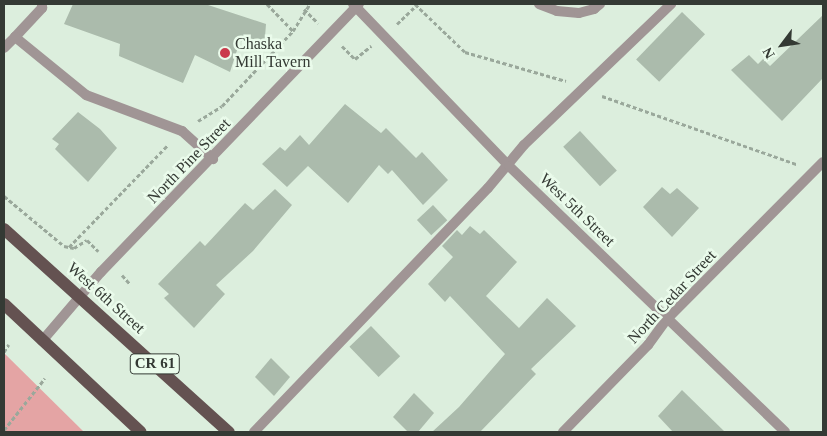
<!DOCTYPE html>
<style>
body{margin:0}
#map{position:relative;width:827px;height:436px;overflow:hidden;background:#dceedd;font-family:"Times New Roman",serif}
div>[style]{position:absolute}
.green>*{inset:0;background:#e4a4a4}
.building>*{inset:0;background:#abbbac;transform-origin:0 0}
.path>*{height:3px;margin-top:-1.5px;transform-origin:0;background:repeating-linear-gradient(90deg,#9aa89b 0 4px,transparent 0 6.5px)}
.service>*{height:10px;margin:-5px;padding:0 5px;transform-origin:5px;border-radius:5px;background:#a09595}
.minor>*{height:10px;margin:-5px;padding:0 5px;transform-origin:5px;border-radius:5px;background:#a09595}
.primary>*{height:12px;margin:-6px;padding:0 6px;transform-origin:6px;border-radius:6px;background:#645251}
.dots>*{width:14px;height:14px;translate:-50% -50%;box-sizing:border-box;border:2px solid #eafbeb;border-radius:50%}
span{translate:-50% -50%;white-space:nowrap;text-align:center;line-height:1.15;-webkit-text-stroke:5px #eafbeb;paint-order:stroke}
.shield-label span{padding:1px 4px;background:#eafbeb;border:1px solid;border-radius:4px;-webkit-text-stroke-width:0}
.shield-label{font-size:15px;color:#343a34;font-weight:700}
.poi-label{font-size:16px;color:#343a34}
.left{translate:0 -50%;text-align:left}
.street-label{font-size:16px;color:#343a34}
.frame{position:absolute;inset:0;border:5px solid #343a34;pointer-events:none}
.north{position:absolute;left:757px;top:20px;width:50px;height:50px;-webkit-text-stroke:4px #eafbeb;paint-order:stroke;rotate:239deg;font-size:14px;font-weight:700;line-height:20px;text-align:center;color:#343a34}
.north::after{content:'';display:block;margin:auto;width:18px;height:22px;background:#343a34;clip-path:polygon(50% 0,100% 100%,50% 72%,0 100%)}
</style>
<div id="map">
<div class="green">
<i style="clip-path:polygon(4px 353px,84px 432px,4px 432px)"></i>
</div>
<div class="building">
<i style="clip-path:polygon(73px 4px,205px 4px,266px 24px,264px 50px,240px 41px,230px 72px,195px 55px,183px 83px,119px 56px,120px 44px,64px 24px)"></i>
<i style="left:682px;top:12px;width:32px;height:66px;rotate:44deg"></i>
<i style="clip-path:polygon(823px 15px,823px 78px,782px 121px,731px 70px,749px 55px,758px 64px,763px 59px,770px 66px)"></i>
<i style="clip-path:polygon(345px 104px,381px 133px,386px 128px,416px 158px,422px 152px,448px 180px,423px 205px,392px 170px,388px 174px,379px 165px,348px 203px,308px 166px,287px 187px,262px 164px,280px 147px,285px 151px,300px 135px,309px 145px)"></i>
<i style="clip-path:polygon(78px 112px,100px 129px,117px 148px,88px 182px,55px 149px,59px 144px,52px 139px)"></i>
<i style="left:580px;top:131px;width:54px;height:23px;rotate:47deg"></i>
<i style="clip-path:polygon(662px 187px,670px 194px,677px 188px,699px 208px,672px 237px,643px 207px)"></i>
<i style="clip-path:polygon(275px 189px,292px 205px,253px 251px,216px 285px,225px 294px,194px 328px,164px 298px,169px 294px,158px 284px,200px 241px,205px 246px,245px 203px,253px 210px)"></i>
<i style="left:433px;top:205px;width:21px;height:22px;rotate:47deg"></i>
<i style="clip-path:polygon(470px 226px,480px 234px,484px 230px,517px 262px,486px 296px,519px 328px,547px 298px,576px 326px,531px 369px,536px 374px,480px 432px,432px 432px,459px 407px,505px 354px,450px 296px,445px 302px,428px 284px,453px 257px,442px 246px,457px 230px,462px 235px)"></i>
<i style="left:371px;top:326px;width:42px;height:30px;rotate:46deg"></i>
<i style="clip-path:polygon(271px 358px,290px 377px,274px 396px,255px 377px)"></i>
<i style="clip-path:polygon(682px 390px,725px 432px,673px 432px,658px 416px)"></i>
<i style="clip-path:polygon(414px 393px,434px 413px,418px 432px,408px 432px,393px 417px)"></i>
</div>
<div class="path">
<i style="left:267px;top:4px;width:37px;rotate:46deg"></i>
<i style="left:415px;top:4px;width:69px;rotate:43.8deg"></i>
<i style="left:465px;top:52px;width:105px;rotate:16deg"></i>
<i style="left:304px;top:9px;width:20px;rotate:45deg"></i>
<i style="left:397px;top:24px;width:28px;rotate:-44deg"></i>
<i style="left:342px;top:46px;width:18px;rotate:45deg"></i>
<i style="left:355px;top:59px;width:21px;rotate:-39deg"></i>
<i style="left:602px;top:96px;width:206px;rotate:19.3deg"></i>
<i style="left:198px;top:121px;width:28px;rotate:-32deg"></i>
<i style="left:222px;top:106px;width:103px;rotate:-46.6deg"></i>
<i style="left:293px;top:31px;width:32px;rotate:-58deg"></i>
<i style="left:4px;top:196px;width:78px;rotate:39.8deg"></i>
<i style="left:64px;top:246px;width:10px;rotate:11deg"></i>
<i style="left:74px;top:248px;width:15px;rotate:-32deg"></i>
<i style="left:87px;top:240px;width:16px;rotate:45deg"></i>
<i style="left:69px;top:247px;width:142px;rotate:-45.9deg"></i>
<i style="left:122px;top:275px;width:12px;rotate:48deg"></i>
<i style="left:4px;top:352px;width:9px;rotate:-58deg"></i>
<i style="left:4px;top:430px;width:66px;rotate:-51.7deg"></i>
</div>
<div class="service">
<i style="left:539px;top:4px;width:19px;rotate:21deg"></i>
<i style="left:557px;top:11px;width:22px;rotate:5deg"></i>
<i style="left:579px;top:13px;width:16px;rotate:-15deg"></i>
<i style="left:594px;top:9px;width:8px;rotate:-40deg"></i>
<i style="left:15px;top:37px;width:40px;rotate:-47deg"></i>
<i style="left:42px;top:8px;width:4px;rotate:-90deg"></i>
<i style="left:4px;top:48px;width:16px;rotate:-45deg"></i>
<i style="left:15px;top:37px;width:92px;rotate:39.2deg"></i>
<i style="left:86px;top:95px;width:103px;rotate:20.6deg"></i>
<i style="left:182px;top:131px;width:42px;rotate:42.1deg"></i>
<i style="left:254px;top:432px;width:338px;rotate:-46.2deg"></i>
<i style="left:488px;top:188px;width:56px;rotate:-50.1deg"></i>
<i style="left:524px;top:145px;width:204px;rotate:-43.8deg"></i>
</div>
<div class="minor">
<i style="left:353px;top:4px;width:225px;rotate:46.1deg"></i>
<i style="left:509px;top:166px;width:383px;rotate:43.9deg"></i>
<i style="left:42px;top:341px;width:91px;rotate:-49.5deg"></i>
<i style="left:101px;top:272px;width:372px;rotate:-46.1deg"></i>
<i style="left:563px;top:432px;width:122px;rotate:-45.7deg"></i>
<i style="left:648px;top:345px;width:32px;rotate:-54deg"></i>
<i style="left:667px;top:319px;width:221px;rotate:-45.2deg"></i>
</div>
<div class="primary">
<i style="left:4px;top:229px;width:303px;rotate:42.1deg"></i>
<i style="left:4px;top:304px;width:187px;rotate:43.1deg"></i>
</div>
<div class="dots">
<i style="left:225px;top:53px;background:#ca3a4c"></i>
</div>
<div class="shield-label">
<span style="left:155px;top:364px">CR 61</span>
</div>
<div class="poi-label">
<span class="left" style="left:235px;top:53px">Chaska<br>Mill Tavern</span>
</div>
<div class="street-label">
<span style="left:189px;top:161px;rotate:-46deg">North Pine Street</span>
<span style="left:577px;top:210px;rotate:44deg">West 5th Street</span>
<span style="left:672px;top:297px;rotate:-47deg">North Cedar Street</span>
<span style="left:106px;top:298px;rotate:42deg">West 6th Street</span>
</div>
<div class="frame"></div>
<div class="north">N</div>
</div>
